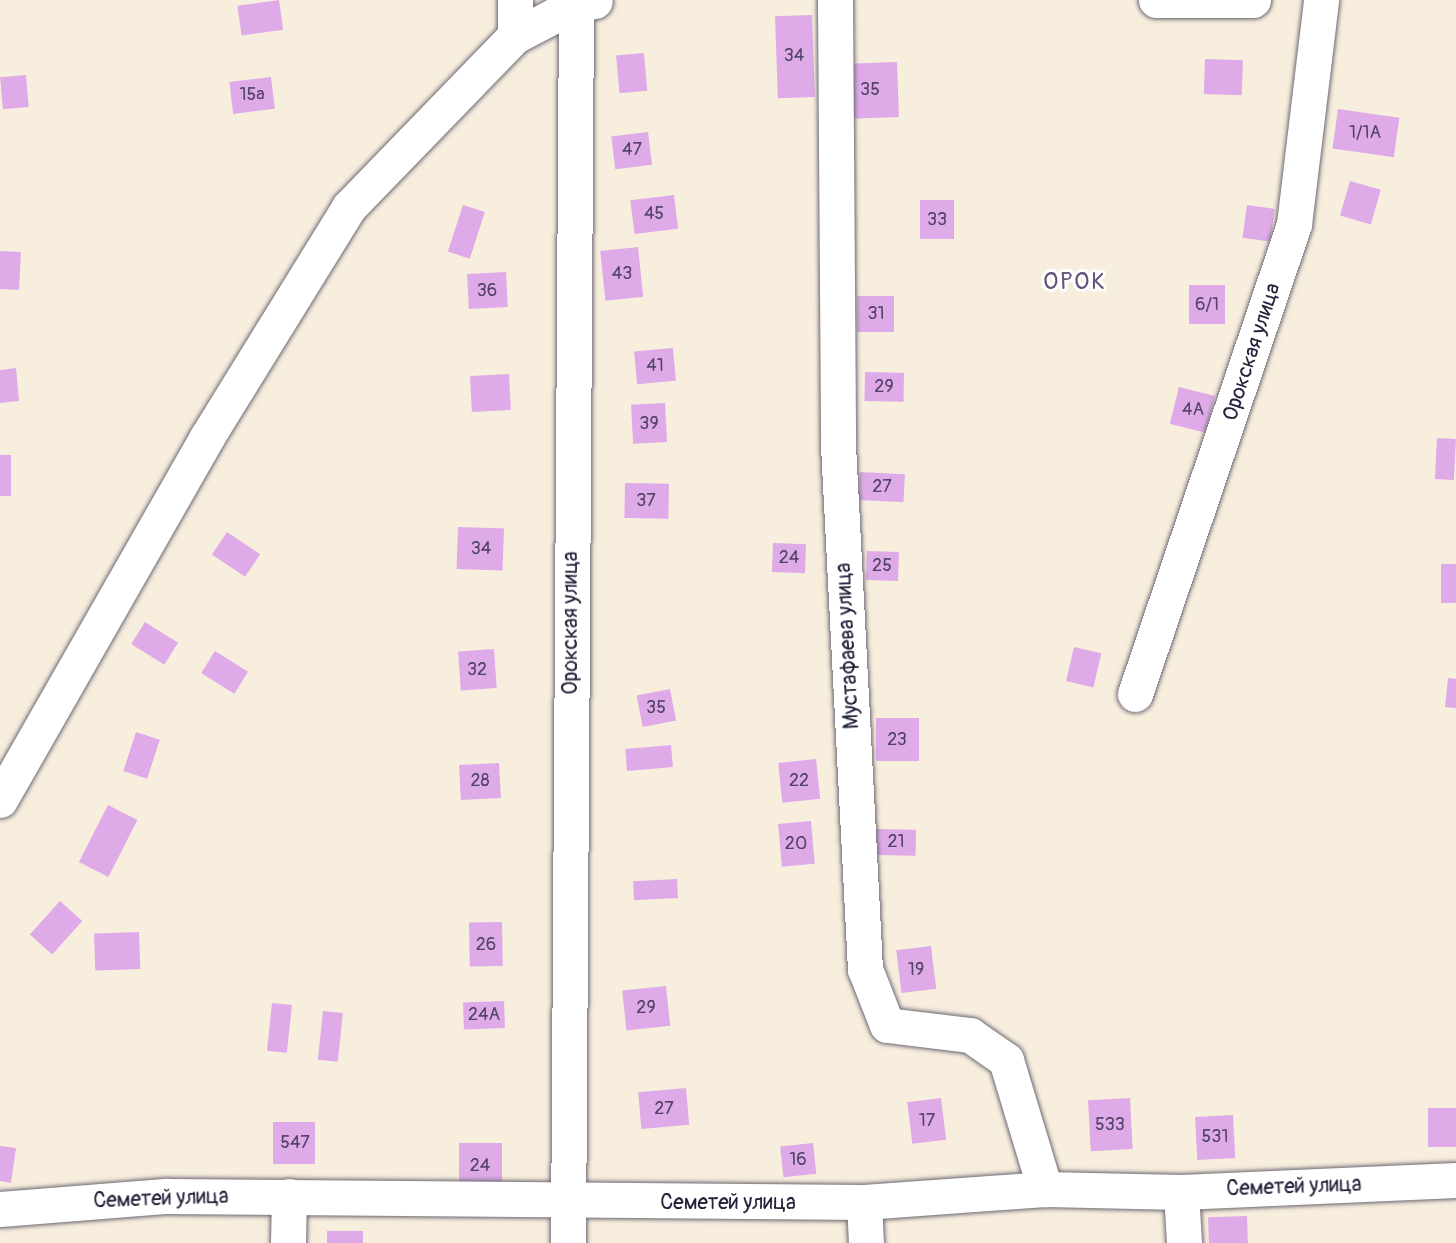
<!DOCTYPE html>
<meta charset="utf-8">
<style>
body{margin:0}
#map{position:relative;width:1456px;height:1243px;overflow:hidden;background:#f8eede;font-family:Pangolin,sans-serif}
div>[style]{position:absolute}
.building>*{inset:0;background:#dfaae8;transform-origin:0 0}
.roads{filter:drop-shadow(0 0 2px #6d6974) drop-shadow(0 0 2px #6d6974)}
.minor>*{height:35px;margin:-17.5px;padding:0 17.5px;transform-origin:17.5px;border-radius:17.5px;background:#fff}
span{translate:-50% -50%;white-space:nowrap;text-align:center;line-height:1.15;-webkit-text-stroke:6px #fff;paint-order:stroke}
.number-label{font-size:18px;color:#514466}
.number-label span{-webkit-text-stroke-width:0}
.street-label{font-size:21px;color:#22223b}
.quarter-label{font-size:24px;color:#645278;letter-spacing:2px}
</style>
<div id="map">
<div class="building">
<i style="left:279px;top:0;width:30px;height:42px;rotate:82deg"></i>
<i style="left:812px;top:15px;width:82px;height:37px;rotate:88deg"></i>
<i style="left:644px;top:53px;width:38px;height:28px;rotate:85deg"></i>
<i style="left:1205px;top:59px;width:38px;height:35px;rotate:2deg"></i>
<i style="left:897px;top:62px;width:55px;height:56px;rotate:88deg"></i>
<i style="left:26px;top:75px;width:32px;height:26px;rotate:85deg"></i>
<i style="left:271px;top:77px;width:32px;height:42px;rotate:83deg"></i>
<i style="left:1338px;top:109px;width:62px;height:40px;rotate:8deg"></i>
<i style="left:648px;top:132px;width:33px;height:37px;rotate:83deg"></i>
<i style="left:1350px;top:181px;width:32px;height:36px;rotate:16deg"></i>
<i style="left:674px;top:195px;width:34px;height:44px;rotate:83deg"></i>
<i style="left:920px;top:200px;width:34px;height:39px"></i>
<i style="left:463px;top:205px;width:23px;height:49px;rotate:18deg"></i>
<i style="left:1247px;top:205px;width:28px;height:33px;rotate:8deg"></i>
<i style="left:638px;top:247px;width:50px;height:38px;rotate:84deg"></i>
<i style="left:0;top:251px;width:21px;height:38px;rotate:3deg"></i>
<i style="left:506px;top:272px;width:35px;height:39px;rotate:87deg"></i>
<i style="left:1189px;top:285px;width:36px;height:39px"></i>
<i style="left:857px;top:296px;width:37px;height:36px"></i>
<i style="left:673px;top:348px;width:33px;height:39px;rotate:85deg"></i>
<i style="clip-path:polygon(16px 368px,19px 401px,0 403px,0 370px)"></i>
<i style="left:865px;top:372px;width:39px;height:29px;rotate:1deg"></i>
<i style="left:509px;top:374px;width:36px;height:39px;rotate:87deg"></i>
<i style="left:1179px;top:387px;width:37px;height:38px;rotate:14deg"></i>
<i style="left:665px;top:403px;width:39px;height:34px;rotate:87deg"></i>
<i style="left:1437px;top:438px;width:19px;height:41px;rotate:3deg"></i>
<i style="left:0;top:455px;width:11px;height:41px"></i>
<i style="left:860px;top:472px;width:45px;height:28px;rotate:3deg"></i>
<i style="left:625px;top:483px;width:44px;height:35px;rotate:1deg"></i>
<i style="left:458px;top:527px;width:46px;height:42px;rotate:2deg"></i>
<i style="left:227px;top:532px;width:40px;height:27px;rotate:34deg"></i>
<i style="left:773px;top:543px;width:33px;height:29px;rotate:2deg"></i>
<i style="left:867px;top:551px;width:32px;height:29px;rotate:2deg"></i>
<i style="left:1441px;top:564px;width:15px;height:39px"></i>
<i style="left:145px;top:622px;width:39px;height:26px;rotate:32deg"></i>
<i style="left:1074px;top:647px;width:28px;height:35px;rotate:13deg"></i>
<i style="left:494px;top:649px;width:39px;height:36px;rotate:86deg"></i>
<i style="left:215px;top:651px;width:39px;height:26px;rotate:32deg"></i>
<i style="clip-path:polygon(1448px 678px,1456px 679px,1456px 708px,1445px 707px)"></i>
<i style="left:670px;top:689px;width:32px;height:34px;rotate:79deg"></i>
<i style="left:876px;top:718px;width:43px;height:43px"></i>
<i style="left:136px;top:732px;width:25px;height:41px;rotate:18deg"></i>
<i style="left:671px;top:745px;width:22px;height:46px;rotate:85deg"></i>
<i style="left:816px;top:759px;width:40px;height:38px;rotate:84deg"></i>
<i style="left:499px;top:763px;width:35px;height:40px;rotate:87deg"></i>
<i style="left:108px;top:805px;width:33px;height:64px;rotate:27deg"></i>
<i style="left:811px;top:821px;width:43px;height:33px;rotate:85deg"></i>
<i style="left:876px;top:829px;width:40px;height:26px;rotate:1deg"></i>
<i style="left:677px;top:879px;width:19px;height:44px;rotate:87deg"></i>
<i style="left:60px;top:901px;width:30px;height:45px;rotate:42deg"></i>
<i style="left:502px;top:922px;width:44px;height:33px;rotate:89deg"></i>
<i style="left:139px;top:932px;width:37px;height:45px;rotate:88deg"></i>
<i style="left:931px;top:946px;width:43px;height:35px;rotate:83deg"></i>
<i style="left:666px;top:986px;width:40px;height:44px;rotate:84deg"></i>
<i style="left:504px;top:1001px;width:27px;height:41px;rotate:88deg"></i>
<i style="left:272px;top:1003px;width:20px;height:48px;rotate:6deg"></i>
<i style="left:323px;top:1011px;width:20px;height:49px;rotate:6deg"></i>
<i style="left:686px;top:1088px;width:37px;height:48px;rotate:85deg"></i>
<i style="left:941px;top:1098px;width:42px;height:34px;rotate:83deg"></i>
<i style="left:1130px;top:1098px;width:51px;height:42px;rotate:87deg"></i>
<i style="left:1456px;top:1108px;width:39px;height:28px;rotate:90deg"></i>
<i style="left:1233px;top:1115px;width:43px;height:38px;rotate:87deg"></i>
<i style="left:273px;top:1122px;width:42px;height:42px"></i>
<i style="left:459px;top:1143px;width:43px;height:45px"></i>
<i style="left:813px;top:1143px;width:31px;height:33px;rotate:84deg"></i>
<i style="clip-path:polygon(0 1146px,16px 1148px,11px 1183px,0 1181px)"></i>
<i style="left:1247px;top:1216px;width:27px;height:39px;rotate:88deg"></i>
<i style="left:327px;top:1231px;width:36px;height:12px"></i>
</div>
<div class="roads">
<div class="minor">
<i style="left:835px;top:0;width:445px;rotate:89.6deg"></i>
<i style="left:838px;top:445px;width:525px;rotate:87.05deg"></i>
<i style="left:865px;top:969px;width:60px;rotate:68.6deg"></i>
<i style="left:887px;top:1025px;width:84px;rotate:6.9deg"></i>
<i style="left:970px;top:1035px;width:44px;rotate:34.8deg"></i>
<i style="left:1006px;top:1060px;width:135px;rotate:73.2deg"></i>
<i style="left:1156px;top:0;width:97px"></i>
<i style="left:515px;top:36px;width:36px;rotate:-90deg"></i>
<i style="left:1135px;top:694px;width:496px;rotate:-71.3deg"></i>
<i style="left:1294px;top:224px;width:226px;rotate:-83.1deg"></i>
<i style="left:0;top:800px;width:418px;rotate:-60.3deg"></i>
<i style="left:207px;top:437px;width:270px;rotate:-58.3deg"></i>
<i style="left:349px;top:207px;width:238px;rotate:-45.9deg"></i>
<i style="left:515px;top:36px;width:69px;rotate:-27.7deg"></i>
<i style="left:576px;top:4px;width:19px;rotate:-9deg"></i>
<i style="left:1181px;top:1192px;width:51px;rotate:86.6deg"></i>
<i style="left:864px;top:1202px;width:41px;rotate:87.2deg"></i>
<i style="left:0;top:1209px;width:168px;rotate:-4.5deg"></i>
<i style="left:167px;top:1196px;width:697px;rotate:0.49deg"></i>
<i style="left:864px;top:1202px;width:181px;rotate:-4.1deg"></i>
<i style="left:1045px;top:1189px;width:136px;rotate:1.3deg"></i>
<i style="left:1181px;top:1192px;width:275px;rotate:-2.5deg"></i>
<i style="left:288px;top:1243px;width:47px;rotate:-88.8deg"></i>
<i style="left:568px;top:1243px;width:1239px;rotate:-89.63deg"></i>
</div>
</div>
<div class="number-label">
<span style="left:794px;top:56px">34</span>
<span style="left:870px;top:90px">35</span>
<span style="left:252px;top:95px">15а</span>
<span style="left:1365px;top:133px">1/1А</span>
<span style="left:632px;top:150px">47</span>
<span style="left:654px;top:214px">45</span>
<span style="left:937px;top:220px">33</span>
<span style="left:622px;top:274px">43</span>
<span style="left:487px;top:291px">36</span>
<span style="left:1207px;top:305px">6/1</span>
<span style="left:876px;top:314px">31</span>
<span style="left:655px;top:366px">41</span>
<span style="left:884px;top:387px">29</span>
<span style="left:1193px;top:410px">4А</span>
<span style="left:649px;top:424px">39</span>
<span style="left:882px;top:487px">27</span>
<span style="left:646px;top:501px">37</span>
<span style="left:481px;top:549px">34</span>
<span style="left:789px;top:558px">24</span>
<span style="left:882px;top:566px">25</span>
<span style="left:477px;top:670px">32</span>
<span style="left:656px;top:708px">35</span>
<span style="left:897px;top:740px">23</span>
<span style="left:480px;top:781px">28</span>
<span style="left:799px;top:781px">22</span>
<span style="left:896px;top:842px">21</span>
<span style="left:796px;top:844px">20</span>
<span style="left:486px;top:945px">26</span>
<span style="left:916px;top:970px">19</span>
<span style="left:646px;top:1008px">29</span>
<span style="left:484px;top:1015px">24А</span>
<span style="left:664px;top:1109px">27</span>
<span style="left:927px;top:1121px">17</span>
<span style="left:1110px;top:1125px">533</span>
<span style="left:1215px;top:1137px">531</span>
<span style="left:295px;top:1143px">547</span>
<span style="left:798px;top:1160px">16</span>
<span style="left:480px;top:1166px">24</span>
</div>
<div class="street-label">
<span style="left:1252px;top:352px;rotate:-72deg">Орокская улица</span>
<span style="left:571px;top:623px;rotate:-90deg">Орокская улица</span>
<span style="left:848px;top:646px;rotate:-93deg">Мустафаева улица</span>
<span style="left:1294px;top:1187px;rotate:-2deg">Семетей улица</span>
<span style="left:161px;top:1199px;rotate:-2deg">Семетей улица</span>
<span style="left:728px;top:1203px">Семетей улица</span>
</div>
<div class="quarter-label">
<span style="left:1075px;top:282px">ОРОК</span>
</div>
</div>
